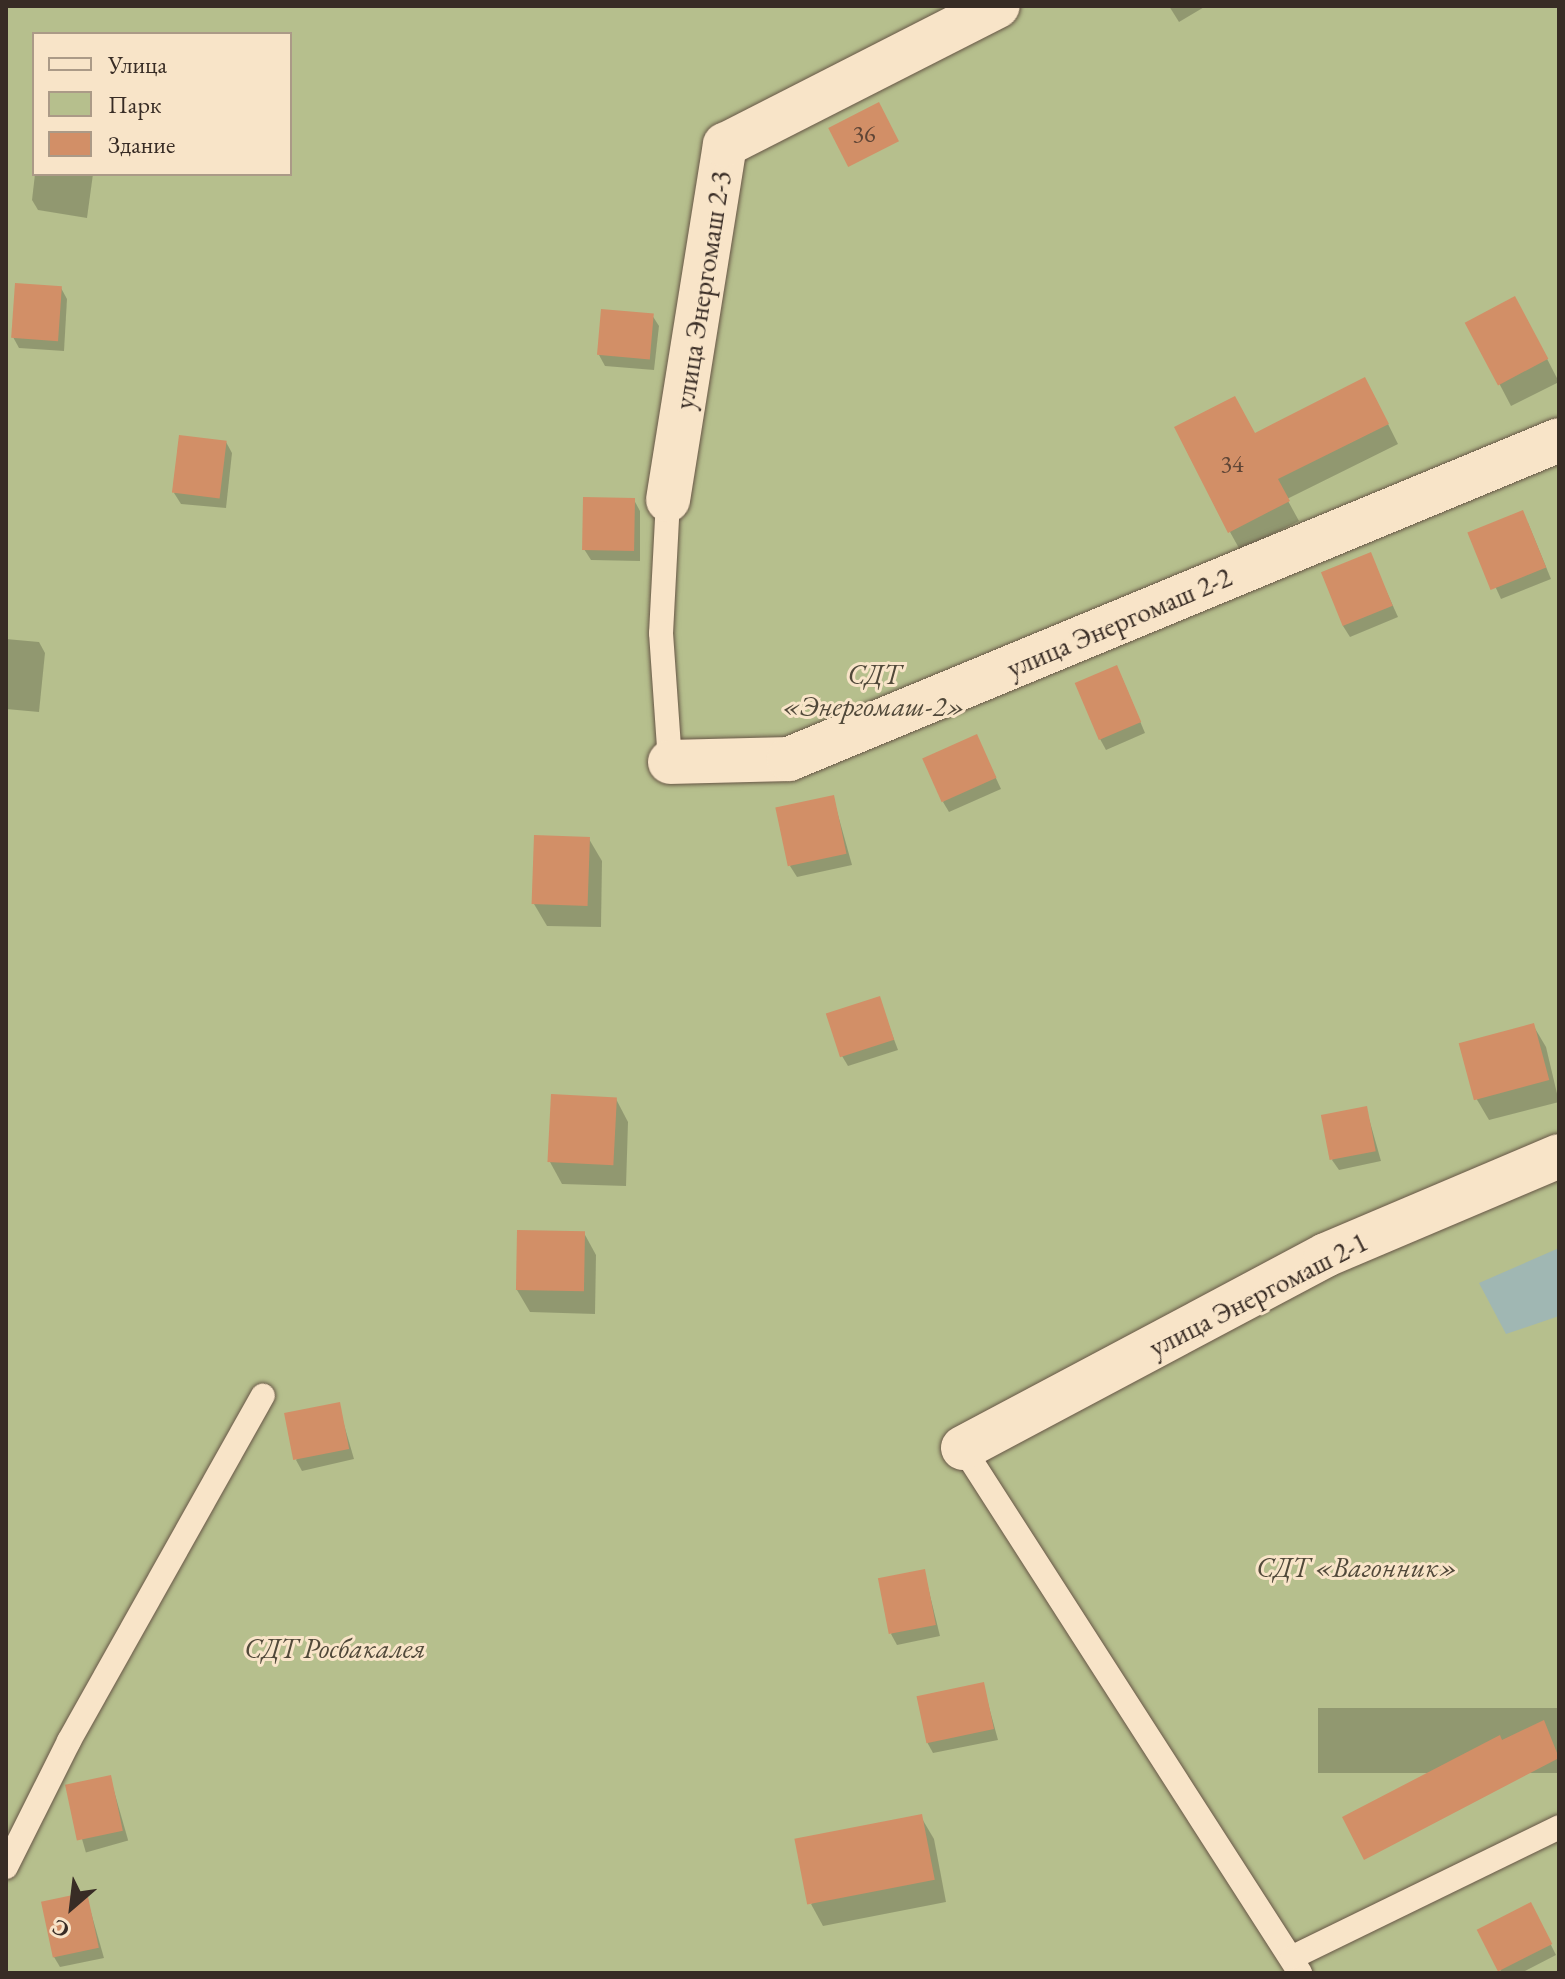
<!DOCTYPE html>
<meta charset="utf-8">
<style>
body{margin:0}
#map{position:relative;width:1565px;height:1979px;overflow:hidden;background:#f5d6ab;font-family:"EB Garamond",serif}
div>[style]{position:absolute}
.green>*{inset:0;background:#b6bf8d}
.water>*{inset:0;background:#a0b7b3}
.shadow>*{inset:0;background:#0003;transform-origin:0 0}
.building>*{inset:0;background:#d28f67;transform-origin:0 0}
.roads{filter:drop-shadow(0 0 2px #675646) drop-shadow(0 0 2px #675646)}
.lane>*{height:24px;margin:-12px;padding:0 12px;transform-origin:12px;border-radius:12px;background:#f8e4c8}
.street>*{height:44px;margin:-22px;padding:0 22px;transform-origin:22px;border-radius:22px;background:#f8e4c8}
span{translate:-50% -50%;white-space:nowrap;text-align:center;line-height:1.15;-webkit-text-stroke:6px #f8e4c8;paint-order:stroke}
.number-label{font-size:24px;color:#5e4536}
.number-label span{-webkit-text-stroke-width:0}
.street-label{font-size:28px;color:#382c25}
.park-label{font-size:28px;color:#51493a;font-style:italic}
.frame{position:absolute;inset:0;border:8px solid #382c25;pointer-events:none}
.legend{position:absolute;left:32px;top:32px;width:260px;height:144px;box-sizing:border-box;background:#f8e4c8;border:2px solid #ab9a87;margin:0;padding:10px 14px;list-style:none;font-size:24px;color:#382c25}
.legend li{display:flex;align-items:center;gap:16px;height:40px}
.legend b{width:40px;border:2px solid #ab9a87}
.north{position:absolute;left:32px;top:1867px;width:80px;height:80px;-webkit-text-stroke:6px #f8e4c8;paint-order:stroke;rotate:208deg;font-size:22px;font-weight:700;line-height:32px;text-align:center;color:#382c25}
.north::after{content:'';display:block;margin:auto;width:28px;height:36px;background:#382c25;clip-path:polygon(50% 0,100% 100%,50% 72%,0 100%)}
</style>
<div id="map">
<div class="green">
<i style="clip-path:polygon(evenodd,6px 6px,1559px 6px,1559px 1973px,6px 1973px,6px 6px,34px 34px,290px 34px,290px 174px,34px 174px,34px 34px)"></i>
</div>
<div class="water">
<i style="clip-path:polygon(1559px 1248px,1559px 1316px,1506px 1334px,1479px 1283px)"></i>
</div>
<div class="shadow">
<i style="clip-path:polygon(1169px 6px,1206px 6px,1179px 22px)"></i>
<i style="clip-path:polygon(35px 174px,93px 174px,87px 218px,38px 210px,32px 200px)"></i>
<i style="clip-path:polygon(61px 288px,67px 299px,64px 351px,19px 348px,13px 337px)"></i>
<i style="clip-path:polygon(652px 315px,659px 326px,654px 370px,605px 366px,599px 355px)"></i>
<i style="clip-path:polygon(1527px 320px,1559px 382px,1511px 406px,1467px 322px)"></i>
<i style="clip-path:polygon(1375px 398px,1398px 444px,1287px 499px,1299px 521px,1240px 550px,1230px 532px,1255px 435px)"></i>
<i style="clip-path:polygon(226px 442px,232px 453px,226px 508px,181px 504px,174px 493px)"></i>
<i style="clip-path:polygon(634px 500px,640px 511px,640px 561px,591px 560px,584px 549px)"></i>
<i style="clip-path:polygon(1528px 523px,1551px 579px,1501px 599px,1471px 534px)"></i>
<i style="clip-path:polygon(1370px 555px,1398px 617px,1350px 637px,1343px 626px)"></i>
<i style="clip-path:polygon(6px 639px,39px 642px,45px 653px,39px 712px,6px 709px)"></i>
<i style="clip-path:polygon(1122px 678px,1145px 733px,1106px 750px,1100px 739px)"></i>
<i style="clip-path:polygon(982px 748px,1001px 789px,949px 812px,943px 802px)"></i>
<i style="clip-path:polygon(833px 797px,852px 865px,797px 877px,790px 866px)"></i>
<i style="clip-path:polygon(589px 839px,602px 861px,601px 927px,547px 926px,534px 904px)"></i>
<i style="clip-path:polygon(879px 999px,898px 1050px,848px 1066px,842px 1056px)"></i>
<i style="clip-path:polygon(1533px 1025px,1546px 1047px,1559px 1102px,1489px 1120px,1476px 1098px)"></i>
<i style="clip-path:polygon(616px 1099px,628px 1122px,626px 1186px,562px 1184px,550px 1162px)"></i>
<i style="clip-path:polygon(1366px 1108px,1381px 1161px,1339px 1170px,1332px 1160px)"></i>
<i style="clip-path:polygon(584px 1233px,596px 1255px,595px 1314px,530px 1312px,517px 1290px)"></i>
<i style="clip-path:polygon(338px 1404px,354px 1459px,302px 1471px,296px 1460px)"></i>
<i style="clip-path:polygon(924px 1571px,940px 1636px,897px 1645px,891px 1634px)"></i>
<i style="clip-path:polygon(983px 1685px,998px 1740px,933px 1753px,927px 1742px)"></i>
<i style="left:1559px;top:1708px;width:65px;height:241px;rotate:90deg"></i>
<i style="left:110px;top:1777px;width:66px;height:44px;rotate:74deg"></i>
<i style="clip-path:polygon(921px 1817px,934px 1839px,946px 1902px,823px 1926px,811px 1904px)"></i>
<i style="clip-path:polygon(86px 1895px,104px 1958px,60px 1967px,54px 1957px)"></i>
<i style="clip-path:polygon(1536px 1915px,1556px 1955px,1521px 1973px,1502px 1973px,1479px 1930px)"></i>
</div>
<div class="building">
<i style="left:879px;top:102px;width:44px;height:57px;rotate:63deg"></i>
<i style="left:15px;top:283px;width:47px;height:55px;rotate:4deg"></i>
<i style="left:1515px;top:296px;width:71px;height:57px;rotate:62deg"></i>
<i style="left:601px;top:309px;width:53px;height:46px;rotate:5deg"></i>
<i style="clip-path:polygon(1365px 377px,1389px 424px,1278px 479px,1290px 501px,1228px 533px,1174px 427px,1235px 396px,1255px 433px)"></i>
<i style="left:179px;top:435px;width:48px;height:58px;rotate:7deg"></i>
<i style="left:583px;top:497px;width:52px;height:53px;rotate:1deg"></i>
<i style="left:1523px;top:510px;width:62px;height:60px;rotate:68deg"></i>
<i style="left:1371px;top:552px;width:58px;height:54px;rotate:68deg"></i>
<i style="left:1117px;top:665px;width:62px;height:46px;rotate:67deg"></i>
<i style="left:977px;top:734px;width:48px;height:60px;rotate:66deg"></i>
<i style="left:834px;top:795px;width:60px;height:60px;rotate:78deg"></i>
<i style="left:534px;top:835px;width:56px;height:69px;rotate:2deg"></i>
<i style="left:880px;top:996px;width:46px;height:57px;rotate:72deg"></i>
<i style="left:1534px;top:1023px;width:59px;height:78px;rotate:75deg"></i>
<i style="left:551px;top:1094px;width:66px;height:68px;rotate:3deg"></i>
<i style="left:1367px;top:1106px;width:46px;height:47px;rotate:79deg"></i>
<i style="left:517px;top:1230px;width:68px;height:60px;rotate:1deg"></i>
<i style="left:340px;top:1402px;width:48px;height:57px;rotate:79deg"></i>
<i style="left:925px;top:1569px;width:57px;height:48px;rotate:79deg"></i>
<i style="left:984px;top:1682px;width:48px;height:69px;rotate:78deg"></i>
<i style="clip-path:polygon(1544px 1720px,1559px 1758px,1364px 1860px,1342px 1817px,1500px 1735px,1502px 1740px)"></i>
<i style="left:111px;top:1775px;width:57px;height:47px;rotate:78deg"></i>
<i style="left:922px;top:1814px;width:67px;height:130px;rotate:79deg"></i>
<i style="left:87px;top:1892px;width:57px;height:47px;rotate:78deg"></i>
<i style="left:1531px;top:1902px;width:47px;height:61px;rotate:63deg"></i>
</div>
<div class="roads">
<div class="lane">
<i style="left:668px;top:500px;width:133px;rotate:93deg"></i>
<i style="left:661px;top:633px;width:129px;rotate:86deg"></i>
<i style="left:963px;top:1448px;width:624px;rotate:57.3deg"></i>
<i style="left:6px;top:1867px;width:141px;rotate:-63.4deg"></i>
<i style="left:69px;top:1741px;width:396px;rotate:-60.7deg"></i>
<i style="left:1293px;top:1957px;width:296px;rotate:-26deg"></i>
</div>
<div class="street">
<i style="left:668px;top:500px;width:360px;rotate:-80.9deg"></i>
<i style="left:725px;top:145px;width:306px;rotate:-27deg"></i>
<i style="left:670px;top:762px;width:119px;rotate:-1.4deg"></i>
<i style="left:789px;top:759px;width:833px;rotate:-22.5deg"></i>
<i style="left:963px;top:1448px;width:411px;rotate:-28deg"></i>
<i style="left:1326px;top:1255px;width:253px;rotate:-23deg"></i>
</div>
</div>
<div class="number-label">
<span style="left:864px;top:134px">36</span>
<span style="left:1232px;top:464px">34</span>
</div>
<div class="street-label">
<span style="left:702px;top:290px;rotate:-81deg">улица Энергомаш 2-3</span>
<span style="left:1119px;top:622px;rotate:-23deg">улица Энергомаш 2-2</span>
<span style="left:1258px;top:1294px;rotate:-27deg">улица Энергомаш 2-1</span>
</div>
<div class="park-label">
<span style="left:874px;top:690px">СДТ<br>«Энергомаш-2»</span>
<span style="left:1357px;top:1567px">СДТ «Вагонник»</span>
<span style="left:335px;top:1648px">СДТ Росбакалея</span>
</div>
<div class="frame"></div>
<ul class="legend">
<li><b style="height:10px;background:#f8e4c8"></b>Улица</li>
<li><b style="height:22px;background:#b6bf8d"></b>Парк</li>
<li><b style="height:22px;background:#d28f67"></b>Здание</li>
</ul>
<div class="north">С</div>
</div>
